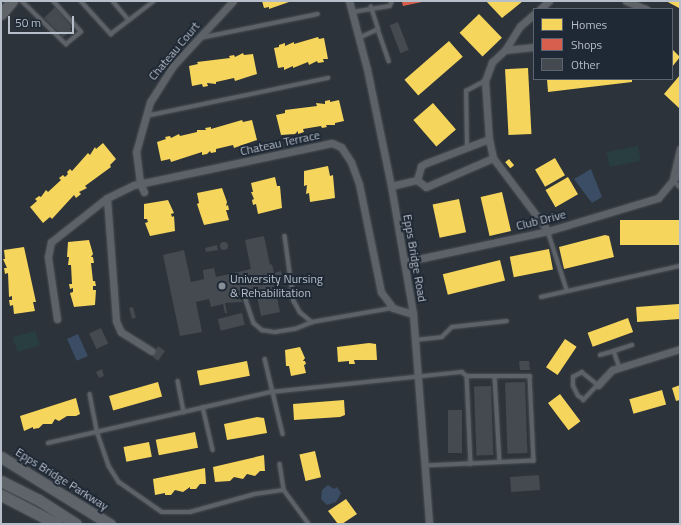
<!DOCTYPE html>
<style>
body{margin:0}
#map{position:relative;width:681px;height:525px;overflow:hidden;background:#2c333a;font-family:"Titillium Web",sans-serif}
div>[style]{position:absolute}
.green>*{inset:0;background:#293e41;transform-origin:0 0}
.water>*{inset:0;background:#3b4d64;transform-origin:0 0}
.homes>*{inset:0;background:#f6d55c;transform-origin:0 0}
.shops>*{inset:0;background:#d6604d}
.building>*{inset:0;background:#454a50;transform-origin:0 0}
.round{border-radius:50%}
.roads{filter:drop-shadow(0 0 1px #4a4f54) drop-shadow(0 0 1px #4a4f54)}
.service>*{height:3.5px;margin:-1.75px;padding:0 1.75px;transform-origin:1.75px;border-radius:1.75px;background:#5d6168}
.minor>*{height:7px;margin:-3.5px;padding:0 3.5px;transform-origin:3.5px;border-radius:3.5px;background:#5d6168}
.primary>*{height:11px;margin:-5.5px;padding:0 5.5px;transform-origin:5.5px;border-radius:5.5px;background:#5f636a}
.dots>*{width:11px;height:11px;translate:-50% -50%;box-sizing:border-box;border:2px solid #1f2935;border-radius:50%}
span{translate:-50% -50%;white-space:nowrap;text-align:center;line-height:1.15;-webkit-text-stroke:4px #1f2935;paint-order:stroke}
.street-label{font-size:12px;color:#b7bfca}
.poi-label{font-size:12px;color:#b7bfca}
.left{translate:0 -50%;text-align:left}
.frame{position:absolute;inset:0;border:2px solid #b7bfca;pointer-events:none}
.legend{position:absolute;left:533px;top:8px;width:140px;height:72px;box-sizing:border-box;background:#1f2935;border:1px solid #5c6571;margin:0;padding:5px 7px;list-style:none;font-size:12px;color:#b7bfca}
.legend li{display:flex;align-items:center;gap:8px;height:20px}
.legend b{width:20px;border:1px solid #5c6571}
.scale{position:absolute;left:8px;top:16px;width:66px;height:18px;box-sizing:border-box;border:2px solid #b7bfca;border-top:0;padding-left:5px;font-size:12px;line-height:14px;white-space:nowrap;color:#b7bfca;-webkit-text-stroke:3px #1f2935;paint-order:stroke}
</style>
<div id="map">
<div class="green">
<i style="left:638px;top:146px;width:15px;height:32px;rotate:79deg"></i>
<i style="clip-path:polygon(35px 331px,40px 345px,18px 352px,12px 337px)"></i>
</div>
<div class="water">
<i style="clip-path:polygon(591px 169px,602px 197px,592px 203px,574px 179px)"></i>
<i style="left:78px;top:334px;width:24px;height:12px;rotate:66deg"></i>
<i style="clip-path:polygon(328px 485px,334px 489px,337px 487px,341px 493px,336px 502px,327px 505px,321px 499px,322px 490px)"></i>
</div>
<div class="homes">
<i style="clip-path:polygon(262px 1px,289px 1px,289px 2px,269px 9px,269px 7px,264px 8px)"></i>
<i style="clip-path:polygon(486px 1px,523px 1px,502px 18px)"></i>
<i style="clip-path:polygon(666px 1px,680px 1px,680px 7px,679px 8px)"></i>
<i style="left:479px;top:14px;width:33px;height:27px;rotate:46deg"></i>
<i style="clip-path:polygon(318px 37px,319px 39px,324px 38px,328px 59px,323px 59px,324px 62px,318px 63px,317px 61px,309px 65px,308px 62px,293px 68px,293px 66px,284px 70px,284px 67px,278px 68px,274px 48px,279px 47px,279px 45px,285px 43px,285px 46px,294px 42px,294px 44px)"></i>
<i style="left:449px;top:41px;width:21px;height:59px;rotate:49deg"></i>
<i style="clip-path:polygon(672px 49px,680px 57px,672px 67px)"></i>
<i style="clip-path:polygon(243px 53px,244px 55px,253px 54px,257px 74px,235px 81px,234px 78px,216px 82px,216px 84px,207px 83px,208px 86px,203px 87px,202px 84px,192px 86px,189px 66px,198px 64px,197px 62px,230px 58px,229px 56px,234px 55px,235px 57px)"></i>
<i style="left:528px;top:68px;width:66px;height:23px;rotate:87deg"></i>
<i style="clip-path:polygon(680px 75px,680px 109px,664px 94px)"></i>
<i style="clip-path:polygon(547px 79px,632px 79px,632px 82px,548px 92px)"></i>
<i style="clip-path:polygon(330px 100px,330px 102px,339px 100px,344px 121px,335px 123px,335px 125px,326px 125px,327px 127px,322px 128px,321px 126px,303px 129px,304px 132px,298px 134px,298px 131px,295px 134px,281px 135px,276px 115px,285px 113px,285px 110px,317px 106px,316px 103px,325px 104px,325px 101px)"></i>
<i style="left:433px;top:103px;width:35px;height:26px;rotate:49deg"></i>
<i style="clip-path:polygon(242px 120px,243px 122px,252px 120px,257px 140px,234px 148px,233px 145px,216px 149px,216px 152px,211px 153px,210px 151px,207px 154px,202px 155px,202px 152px,171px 162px,170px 159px,161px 161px,157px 142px,166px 139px,165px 137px,170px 136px,171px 138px,179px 134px,180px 136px,197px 132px,197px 130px,206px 130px,205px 128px,211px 127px,211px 129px)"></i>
<i style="clip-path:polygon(103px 143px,116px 159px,110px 165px,111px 167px,85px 186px,87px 188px,79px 192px,81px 194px,76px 198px,74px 195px,52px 219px,50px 217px,43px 223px,30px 207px,37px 201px,35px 199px,39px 196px,41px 197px,46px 190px,48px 192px,61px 180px,59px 178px,63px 175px,65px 177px,68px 174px,67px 172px,70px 169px,72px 171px,88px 153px,90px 155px,95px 147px,96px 149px)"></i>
<i style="left:555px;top:158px;width:20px;height:23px;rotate:60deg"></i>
<i style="left:509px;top:159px;width:8px;height:5px;rotate:50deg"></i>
<i style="clip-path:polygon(328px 166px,330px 176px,333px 175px,335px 198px,310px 202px,309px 193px,306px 194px,307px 185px,304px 186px,304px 171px)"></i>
<i style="clip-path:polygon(275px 177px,277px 186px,280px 186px,282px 208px,258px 214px,256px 204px,253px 205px,252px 200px,254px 199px,251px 192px,253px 192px,251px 183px)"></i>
<i style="left:568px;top:177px;width:20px;height:26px;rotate:60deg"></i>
<i style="clip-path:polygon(222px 188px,227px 202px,226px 206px,228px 205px,229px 210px,226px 210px,229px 220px,204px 225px,197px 204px,199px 203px,197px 193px)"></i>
<i style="left:502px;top:192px;width:40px;height:22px;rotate:77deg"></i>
<i style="left:459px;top:199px;width:34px;height:27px;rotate:78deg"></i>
<i style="clip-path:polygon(168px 200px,174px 213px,171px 214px,172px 217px,174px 216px,175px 231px,150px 236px,145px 223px,148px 222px,147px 219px,144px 219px,144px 204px)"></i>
<i style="left:680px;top:220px;width:25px;height:60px;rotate:90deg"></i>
<i style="clip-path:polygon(605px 235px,609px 236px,614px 257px,564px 269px,559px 247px)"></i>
<i style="clip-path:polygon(89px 240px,93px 254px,91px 257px,93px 257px,94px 263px,91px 263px,93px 281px,95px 281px,96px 286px,93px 286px,93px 290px,96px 290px,95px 305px,74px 307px,70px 293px,73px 292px,73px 288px,70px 289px,69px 284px,72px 284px,71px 265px,68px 265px,69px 257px,67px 257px,68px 242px)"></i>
<i style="clip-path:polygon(24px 247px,36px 302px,33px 302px,35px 311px,14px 314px,13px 305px,10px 306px,9px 300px,12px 300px,12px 296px,9px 297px,8px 273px,5px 274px,4px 268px,7px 268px,3px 259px,5px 259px,4px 250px)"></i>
<i style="left:549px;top:249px;width:21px;height:40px;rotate:79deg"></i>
<i style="left:500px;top:260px;width:21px;height:59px;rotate:76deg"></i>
<i style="left:679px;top:304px;width:15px;height:43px;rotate:86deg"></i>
<i style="left:628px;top:318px;width:15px;height:43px;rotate:70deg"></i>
<i style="left:565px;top:339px;width:14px;height:34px;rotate:34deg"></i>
<i style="clip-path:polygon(369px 343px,376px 344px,377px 360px,354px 360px,355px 364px,349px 364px,349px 361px,338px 362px,337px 347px)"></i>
<i style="clip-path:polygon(300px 347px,305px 358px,303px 361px,305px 361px,306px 364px,304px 365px,306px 373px,291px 376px,289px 366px,286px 366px,285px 350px)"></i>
<i style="left:247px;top:361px;width:15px;height:51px;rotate:79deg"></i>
<i style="left:158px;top:382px;width:15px;height:51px;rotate:74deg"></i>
<i style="clip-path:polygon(680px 385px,680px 400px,676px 401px,672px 388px)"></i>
<i style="left:662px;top:390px;width:15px;height:34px;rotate:74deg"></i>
<i style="left:560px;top:394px;width:34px;height:15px;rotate:53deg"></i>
<i style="clip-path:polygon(76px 398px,80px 414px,76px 416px,67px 416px,59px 421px,55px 419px,52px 424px,43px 424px,39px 428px,33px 429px,33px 427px,24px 431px,20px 416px)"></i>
<i style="clip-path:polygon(344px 400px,345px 415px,340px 417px,294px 420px,293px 404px)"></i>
<i style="clip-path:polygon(257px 417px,264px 418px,267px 433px,227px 440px,224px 424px)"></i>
<i style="left:195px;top:432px;width:16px;height:40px;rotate:79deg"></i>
<i style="left:149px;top:442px;width:15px;height:26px;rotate:79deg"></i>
<i style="left:315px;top:451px;width:27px;height:16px;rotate:77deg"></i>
<i style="clip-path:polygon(264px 455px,265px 471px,260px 471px,255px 476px,247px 474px,243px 479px,234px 477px,230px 481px,215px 482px,213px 467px)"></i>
<i style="clip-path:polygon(205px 468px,206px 484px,200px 484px,196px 489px,190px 489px,190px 487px,183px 492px,175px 490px,171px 495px,165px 495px,165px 493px,155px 495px,153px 479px)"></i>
<i style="clip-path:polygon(346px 499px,357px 514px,342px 524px,338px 524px,328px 511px)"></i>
</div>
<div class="shops">
<i style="clip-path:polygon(404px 1px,422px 1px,422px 2px,403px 6px,402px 2px)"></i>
</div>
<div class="building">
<i style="clip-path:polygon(55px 7px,72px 27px,70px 29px,72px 31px,63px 37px,44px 18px)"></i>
<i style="left:398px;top:22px;width:30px;height:9px;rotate:69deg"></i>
<i style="clip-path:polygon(264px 236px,270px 265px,272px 264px,274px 273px,281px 271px,283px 278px,273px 280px,280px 312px,261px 316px,256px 291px,238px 297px,243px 302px,225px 303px,227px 313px,225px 313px,223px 304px,211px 307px,209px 299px,196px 302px,202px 332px,180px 336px,163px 255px,184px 250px,191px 282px,204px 279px,203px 270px,214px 268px,216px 277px,251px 269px,245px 240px)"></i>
<i class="round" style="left:220px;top:242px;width:8px;height:8px"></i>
<i style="clip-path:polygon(217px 245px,218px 250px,206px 252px,205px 248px)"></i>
<i style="left:133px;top:307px;width:11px;height:4px;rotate:75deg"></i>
<i style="left:242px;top:313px;width:12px;height:25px;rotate:76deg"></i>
<i style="left:101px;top:328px;width:17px;height:13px;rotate:65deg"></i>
<i style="clip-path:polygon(158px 346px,165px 351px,158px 361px,152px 356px)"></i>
<i style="clip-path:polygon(519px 361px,529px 361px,530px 370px,520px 370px)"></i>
<i style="clip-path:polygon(102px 369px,104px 376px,99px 378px,96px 372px)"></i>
<i style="left:525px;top:382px;width:71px;height:20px;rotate:88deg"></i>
<i style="left:491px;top:386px;width:69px;height:17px;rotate:88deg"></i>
<i style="left:448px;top:410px;width:14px;height:43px"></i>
<i style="left:539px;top:475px;width:15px;height:29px;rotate:86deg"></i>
</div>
<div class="roads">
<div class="service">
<i style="left:22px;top:1px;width:62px;rotate:44.3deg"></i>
<i style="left:66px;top:44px;width:19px;rotate:-39deg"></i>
<i style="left:81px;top:32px;width:42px;rotate:-132.1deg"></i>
<i style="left:81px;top:1px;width:45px;rotate:47.7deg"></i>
<i style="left:111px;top:34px;width:54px;rotate:-37.5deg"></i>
<i style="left:113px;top:1px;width:25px;rotate:50deg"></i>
<i style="left:352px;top:12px;width:38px;rotate:-9deg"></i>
<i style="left:390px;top:6px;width:5px;rotate:-68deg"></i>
<i style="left:378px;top:29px;width:34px;rotate:71deg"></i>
<i style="left:200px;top:38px;width:120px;rotate:-11.5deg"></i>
<i style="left:359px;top:38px;width:21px;rotate:-25deg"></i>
<i style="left:378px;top:29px;width:23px;rotate:-108deg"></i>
<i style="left:146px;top:116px;width:186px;rotate:-11.8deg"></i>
<i style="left:467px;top:146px;width:55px;rotate:-91deg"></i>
<i style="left:466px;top:91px;width:21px;rotate:-28deg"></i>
<i style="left:673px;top:180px;width:10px;rotate:45deg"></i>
<i style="left:548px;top:231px;width:62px;rotate:72.1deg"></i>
<i style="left:285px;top:236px;width:66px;rotate:82.1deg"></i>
<i style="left:294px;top:301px;width:13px;rotate:61deg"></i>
<i style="left:300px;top:312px;width:16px;rotate:40deg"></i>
<i style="left:312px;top:322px;width:81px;rotate:-9.9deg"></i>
<i style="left:541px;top:297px;width:142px;rotate:-12.6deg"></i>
<i style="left:246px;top:300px;width:24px;rotate:71deg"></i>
<i style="left:254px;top:323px;width:11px;rotate:41deg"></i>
<i style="left:262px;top:330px;width:13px;rotate:9deg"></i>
<i style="left:275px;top:332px;width:20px;rotate:-9deg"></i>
<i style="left:295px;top:329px;width:18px;rotate:-22deg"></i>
<i style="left:415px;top:340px;width:27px;rotate:-6deg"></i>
<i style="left:442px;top:337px;width:14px;rotate:-45deg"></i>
<i style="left:452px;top:327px;width:55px;rotate:-6.2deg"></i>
<i style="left:614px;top:351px;width:19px;rotate:-18deg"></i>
<i style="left:600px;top:355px;width:15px;rotate:-16deg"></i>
<i style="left:614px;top:351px;width:18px;rotate:71deg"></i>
<i style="left:265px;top:359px;width:77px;rotate:76.5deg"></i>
<i style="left:582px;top:372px;width:21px;rotate:39deg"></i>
<i style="left:598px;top:385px;width:21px;rotate:133deg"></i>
<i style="left:584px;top:400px;width:7px;rotate:-146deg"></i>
<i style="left:578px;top:396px;width:11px;rotate:-117deg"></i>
<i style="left:573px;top:386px;width:9px;rotate:-90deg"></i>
<i style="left:573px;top:377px;width:10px;rotate:-29deg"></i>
<i style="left:467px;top:376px;width:88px;rotate:87.4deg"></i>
<i style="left:495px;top:376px;width:86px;rotate:86.7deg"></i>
<i style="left:178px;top:381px;width:32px;rotate:79deg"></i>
<i style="left:90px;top:394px;width:38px;rotate:79deg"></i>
<i style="left:97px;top:431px;width:37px;rotate:71deg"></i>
<i style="left:109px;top:466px;width:19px;rotate:58deg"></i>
<i style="left:119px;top:482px;width:52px;rotate:34.9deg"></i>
<i style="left:162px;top:512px;width:28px"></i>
<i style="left:190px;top:512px;width:67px;rotate:-15.5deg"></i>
<i style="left:255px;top:494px;width:29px;rotate:-8deg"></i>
<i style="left:284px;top:490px;width:42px;rotate:53.7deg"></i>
<i style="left:203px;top:407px;width:44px;rotate:76.9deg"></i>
<i style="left:48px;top:443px;width:229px;rotate:-12.9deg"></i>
<i style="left:271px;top:392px;width:192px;rotate:-6deg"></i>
<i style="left:462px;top:372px;width:6px;rotate:39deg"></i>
<i style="left:467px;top:376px;width:63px"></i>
<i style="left:530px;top:376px;width:85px;rotate:87.3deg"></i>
<i style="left:534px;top:461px;width:109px;rotate:177.4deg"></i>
<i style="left:280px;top:464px;width:26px;rotate:81deg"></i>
</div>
<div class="minor">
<i style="left:349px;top:1px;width:70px;rotate:75.2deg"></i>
<i style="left:367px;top:69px;width:119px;rotate:78.4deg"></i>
<i style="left:391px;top:186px;width:130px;rotate:80.2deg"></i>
<i style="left:413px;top:314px;width:211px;rotate:85.6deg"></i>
<i style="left:626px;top:1px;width:22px;rotate:22deg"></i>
<i style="left:540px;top:9px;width:12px;rotate:-42deg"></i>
<i style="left:534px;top:14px;width:18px;rotate:139deg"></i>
<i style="left:520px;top:26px;width:28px;rotate:122deg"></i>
<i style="left:505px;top:50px;width:18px;rotate:137deg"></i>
<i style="left:492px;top:62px;width:20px;rotate:110deg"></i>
<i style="left:485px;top:81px;width:58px;rotate:86.1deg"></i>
<i style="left:489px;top:139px;width:19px;rotate:78deg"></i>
<i style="left:493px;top:158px;width:91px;rotate:53deg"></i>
<i style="left:505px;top:50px;width:29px;rotate:-6deg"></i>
<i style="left:489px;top:139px;width:67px;rotate:159.1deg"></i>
<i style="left:426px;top:163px;width:6px;rotate:149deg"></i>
<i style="left:421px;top:166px;width:15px;rotate:106deg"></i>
<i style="left:417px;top:180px;width:11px;rotate:38deg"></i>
<i style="left:426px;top:187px;width:73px;rotate:-23.4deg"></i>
<i style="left:673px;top:179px;width:31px;rotate:-77deg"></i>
<i style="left:391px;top:186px;width:27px;rotate:-13deg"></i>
<i style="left:144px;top:192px;width:10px;rotate:-114deg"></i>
<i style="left:140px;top:183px;width:31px;rotate:-97deg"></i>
<i style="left:136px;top:152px;width:52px;rotate:-74.4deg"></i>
<i style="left:150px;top:102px;width:43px;rotate:-57.4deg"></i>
<i style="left:173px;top:66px;width:88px;rotate:-47.3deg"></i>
<i style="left:107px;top:198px;width:123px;rotate:85.8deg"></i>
<i style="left:116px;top:321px;width:12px;rotate:66deg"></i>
<i style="left:121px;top:332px;width:36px;rotate:32deg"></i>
<i style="left:404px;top:262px;width:147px;rotate:-12.1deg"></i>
<i style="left:548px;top:231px;width:115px;rotate:-16.7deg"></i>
<i style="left:658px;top:198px;width:34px;rotate:-50deg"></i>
<i style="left:57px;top:319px;width:63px;rotate:-98.3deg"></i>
<i style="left:48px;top:257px;width:15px;rotate:-79deg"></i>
<i style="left:51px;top:242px;width:71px;rotate:-38.2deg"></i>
<i style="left:107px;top:198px;width:30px;rotate:-26deg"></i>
<i style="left:134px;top:185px;width:202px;rotate:-12deg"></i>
<i style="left:332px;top:143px;width:10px;rotate:24deg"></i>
<i style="left:341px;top:147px;width:18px;rotate:56deg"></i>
<i style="left:351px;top:162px;width:23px;rotate:70deg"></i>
<i style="left:359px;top:184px;width:110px;rotate:78.5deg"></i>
<i style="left:381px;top:292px;width:20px;rotate:53deg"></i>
<i style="left:393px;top:308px;width:21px;rotate:17deg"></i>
<i style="left:598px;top:385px;width:21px;rotate:-47deg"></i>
<i style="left:612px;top:370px;width:71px;rotate:-17.2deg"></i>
</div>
<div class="primary">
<i style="left:1px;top:14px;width:17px;rotate:-50deg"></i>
<i style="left:1px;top:457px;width:128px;rotate:31.6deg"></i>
<i style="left:1px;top:481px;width:42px;rotate:26.6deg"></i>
<i style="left:39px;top:500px;width:44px;rotate:33deg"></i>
<i style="left:1px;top:495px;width:63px;rotate:27.4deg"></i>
</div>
</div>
<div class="dots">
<i style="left:222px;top:286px;background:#868e98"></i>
</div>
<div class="street-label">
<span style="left:174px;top:51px;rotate:-50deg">Chateau Court</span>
<span style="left:280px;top:143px;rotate:-12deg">Chateau Terrace</span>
<span style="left:541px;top:220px;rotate:-14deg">Club Drive</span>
<span style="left:415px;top:258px;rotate:80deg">Epps Bridge Road</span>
<span style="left:62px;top:479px;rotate:32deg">Epps Bridge Parkway</span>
</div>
<div class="poi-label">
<span class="left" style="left:230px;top:286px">University Nursing<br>&amp; Rehabilitation</span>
</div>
<div class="frame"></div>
<ul class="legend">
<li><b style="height:11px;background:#f6d55c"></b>Homes</li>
<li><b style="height:11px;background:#d6604d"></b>Shops</li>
<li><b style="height:11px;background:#454a50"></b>Other</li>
</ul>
<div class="scale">50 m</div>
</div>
